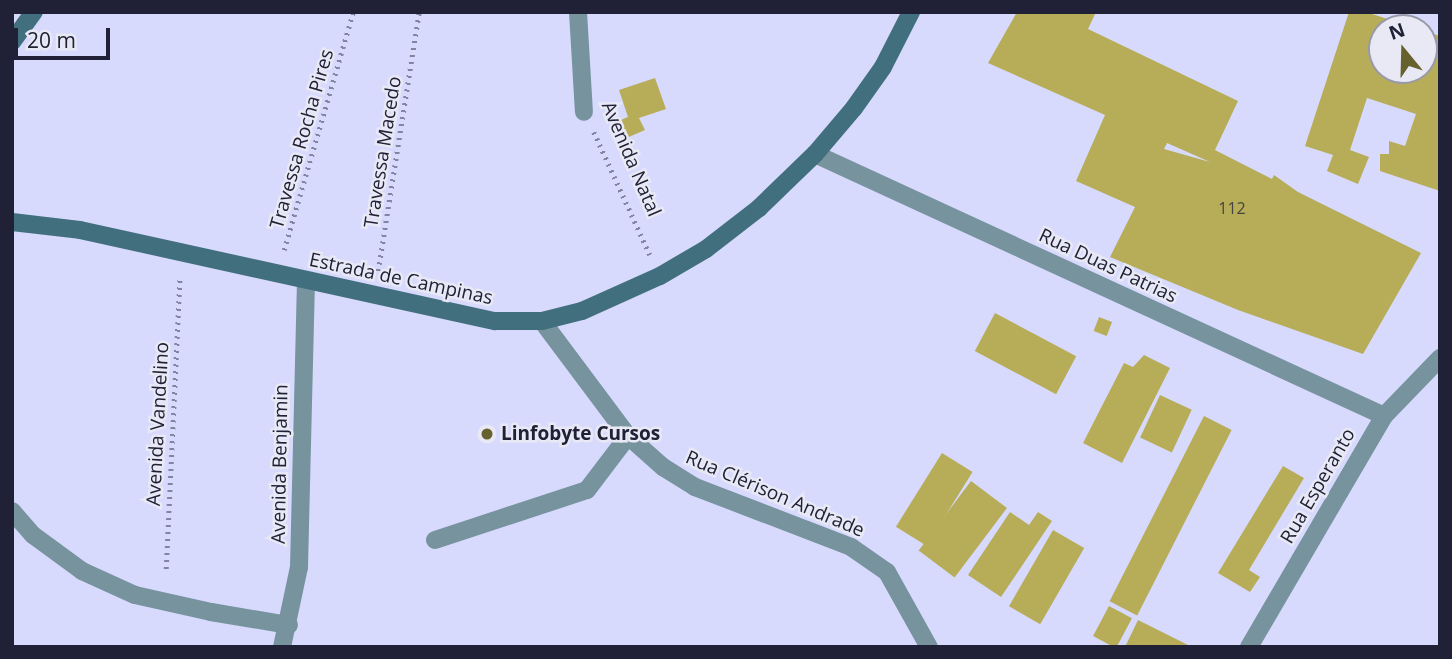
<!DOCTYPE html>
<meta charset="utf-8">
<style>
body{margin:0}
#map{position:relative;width:1452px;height:659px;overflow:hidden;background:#d7dafd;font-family:"Open Sans",sans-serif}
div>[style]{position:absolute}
.building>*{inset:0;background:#b7ad58;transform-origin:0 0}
.path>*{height:4.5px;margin-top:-2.25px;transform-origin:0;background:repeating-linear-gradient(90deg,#8284a0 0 2px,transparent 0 7px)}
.street>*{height:18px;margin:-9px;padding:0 9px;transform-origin:9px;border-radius:9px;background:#76939e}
.secondary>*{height:18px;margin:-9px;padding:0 9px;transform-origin:9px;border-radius:9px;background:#426f7e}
.dots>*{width:19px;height:19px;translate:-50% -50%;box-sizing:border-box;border:4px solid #e8e9f5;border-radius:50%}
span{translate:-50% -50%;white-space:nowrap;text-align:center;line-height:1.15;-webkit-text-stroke:5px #e8e9f5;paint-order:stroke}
.number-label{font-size:16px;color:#46443e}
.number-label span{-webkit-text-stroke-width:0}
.street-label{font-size:19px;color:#202136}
.poi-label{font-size:19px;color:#202136;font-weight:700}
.left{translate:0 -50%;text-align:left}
.frame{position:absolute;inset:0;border:14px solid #202136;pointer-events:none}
.north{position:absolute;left:1368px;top:14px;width:70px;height:70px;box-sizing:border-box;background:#e8e9f5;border:2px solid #9899a9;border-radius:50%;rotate:341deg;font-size:19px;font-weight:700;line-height:28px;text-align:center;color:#202136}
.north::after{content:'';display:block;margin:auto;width:24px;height:32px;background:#67612d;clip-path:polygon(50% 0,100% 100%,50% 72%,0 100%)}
.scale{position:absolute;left:14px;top:28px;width:96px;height:32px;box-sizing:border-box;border:4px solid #202136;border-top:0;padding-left:9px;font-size:21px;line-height:24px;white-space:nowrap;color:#202136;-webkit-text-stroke:5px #e8e9f5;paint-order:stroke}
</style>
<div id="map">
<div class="building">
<i style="clip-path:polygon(evenodd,1017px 12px,1096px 12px,1088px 29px,1238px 101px,1215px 150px,1272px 179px,1274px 175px,1298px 192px,1421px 253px,1363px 354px,1238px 310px,1110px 257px,1135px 207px,1076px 181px,1105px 115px,988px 63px,1017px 12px,1167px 143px,1210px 162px,1164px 149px,1167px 143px)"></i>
<i style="clip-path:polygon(1349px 12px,1366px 12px,1412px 27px,1382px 28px,1382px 70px,1424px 70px,1424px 31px,1440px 36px,1440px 191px,1380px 171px,1380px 154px,1389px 154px,1389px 141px,1405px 146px,1416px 114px,1367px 98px,1350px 150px,1369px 157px,1358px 184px,1327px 171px,1333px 155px,1305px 146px)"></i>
<i style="clip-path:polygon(655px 78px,666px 109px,639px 118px,645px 130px,624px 139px,616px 122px,628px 117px,619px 90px)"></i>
<i style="left:995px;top:313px;width:92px;height:43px;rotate:28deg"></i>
<i style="left:1099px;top:317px;width:14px;height:15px;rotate:21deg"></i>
<i style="clip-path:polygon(1144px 355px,1170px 368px,1122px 463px,1083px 443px,1124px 363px,1133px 367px)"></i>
<i style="left:1160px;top:395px;width:35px;height:47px;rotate:25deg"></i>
<i style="left:1204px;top:416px;width:31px;height:208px;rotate:27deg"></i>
<i style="left:942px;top:453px;width:36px;height:87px;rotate:32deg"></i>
<i style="clip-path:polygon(1283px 466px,1304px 478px,1249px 570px,1260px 577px,1250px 592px,1218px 573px)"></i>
<i style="left:971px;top:481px;width:45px;height:87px;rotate:37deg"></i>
<i style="clip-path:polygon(1010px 512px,1029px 525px,1038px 512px,1052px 521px,1001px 597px,968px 575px)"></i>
<i style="left:1053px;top:530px;width:36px;height:88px;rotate:30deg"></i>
<i style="left:1109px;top:606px;width:26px;height:34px;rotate:28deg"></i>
<i style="clip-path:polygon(1138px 620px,1192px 647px,1125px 647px)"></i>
</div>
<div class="path">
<i style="left:594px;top:132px;width:135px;rotate:65.5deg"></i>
<i style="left:284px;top:250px;width:248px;rotate:-73.8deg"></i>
<i style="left:378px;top:271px;width:262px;rotate:-81deg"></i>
<i style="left:166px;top:569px;width:293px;rotate:-87.3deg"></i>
</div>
<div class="street">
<i style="left:578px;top:12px;width:100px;rotate:86.6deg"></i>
<i style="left:815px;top:154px;width:626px;rotate:24.72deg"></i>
<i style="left:542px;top:321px;width:144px;rotate:53.2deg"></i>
<i style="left:628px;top:436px;width:47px;rotate:41.5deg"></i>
<i style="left:663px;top:467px;width:38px;rotate:32deg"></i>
<i style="left:695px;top:487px;width:167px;rotate:21deg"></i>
<i style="left:851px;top:547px;width:44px;rotate:34.8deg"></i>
<i style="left:887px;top:572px;width:86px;rotate:60.8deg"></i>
<i style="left:12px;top:511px;width:32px;rotate:49deg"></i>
<i style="left:33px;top:535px;width:61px;rotate:36.3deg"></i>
<i style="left:82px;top:571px;width:58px;rotate:24.4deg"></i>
<i style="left:135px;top:595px;width:78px;rotate:12.6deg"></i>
<i style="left:211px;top:612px;width:79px;rotate:9.5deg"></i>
<i style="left:435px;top:540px;width:160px;rotate:-18.2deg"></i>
<i style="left:587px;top:490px;width:68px;rotate:-52.8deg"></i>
<i style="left:282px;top:647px;width:82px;rotate:-78deg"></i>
<i style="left:299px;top:567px;width:287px;rotate:-88.6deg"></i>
<i style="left:1249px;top:647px;width:268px;rotate:-59.7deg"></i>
<i style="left:1384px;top:416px;width:81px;rotate:-46deg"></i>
</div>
<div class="secondary">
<i style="left:12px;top:42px;width:37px;rotate:-54deg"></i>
<i style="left:12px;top:222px;width:68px;rotate:6.7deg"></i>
<i style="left:80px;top:230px;width:425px;rotate:12.4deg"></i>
<i style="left:495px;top:321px;width:47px"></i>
<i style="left:542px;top:321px;width:41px;rotate:-14deg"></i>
<i style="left:582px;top:311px;width:85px;rotate:-24.2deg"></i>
<i style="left:660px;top:276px;width:53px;rotate:-30.4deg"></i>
<i style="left:706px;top:249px;width:67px;rotate:-37.7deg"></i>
<i style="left:759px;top:208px;width:78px;rotate:-44deg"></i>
<i style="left:815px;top:154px;width:60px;rotate:-49.7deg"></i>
<i style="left:854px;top:108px;width:50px;rotate:-54.7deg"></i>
<i style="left:883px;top:67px;width:62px;rotate:-63deg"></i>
</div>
<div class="dots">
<i style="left:487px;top:434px;background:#67612d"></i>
</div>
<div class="number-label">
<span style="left:1232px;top:208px">112</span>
</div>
<div class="street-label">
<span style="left:302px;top:139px;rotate:-74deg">Travessa Rocha Pires</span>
<span style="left:383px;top:152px;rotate:-81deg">Travessa Macedo</span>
<span style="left:631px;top:159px;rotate:67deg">Avenida Natal</span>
<span style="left:1108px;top:266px;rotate:25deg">Rua Duas Patrias</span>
<span style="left:401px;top:279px;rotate:12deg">Estrada de Campinas</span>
<span style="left:158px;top:424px;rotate:-87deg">Avenida Vandelino</span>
<span style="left:280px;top:464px;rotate:-89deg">Avenida Benjamin</span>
<span style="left:1318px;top:486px;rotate:-60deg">Rua Esperanto</span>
<span style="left:775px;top:494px;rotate:23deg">Rua Clérison Andrade</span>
</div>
<div class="poi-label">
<span class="left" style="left:501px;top:434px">Linfobyte Cursos</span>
</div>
<div class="frame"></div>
<div class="north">N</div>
<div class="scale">20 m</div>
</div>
